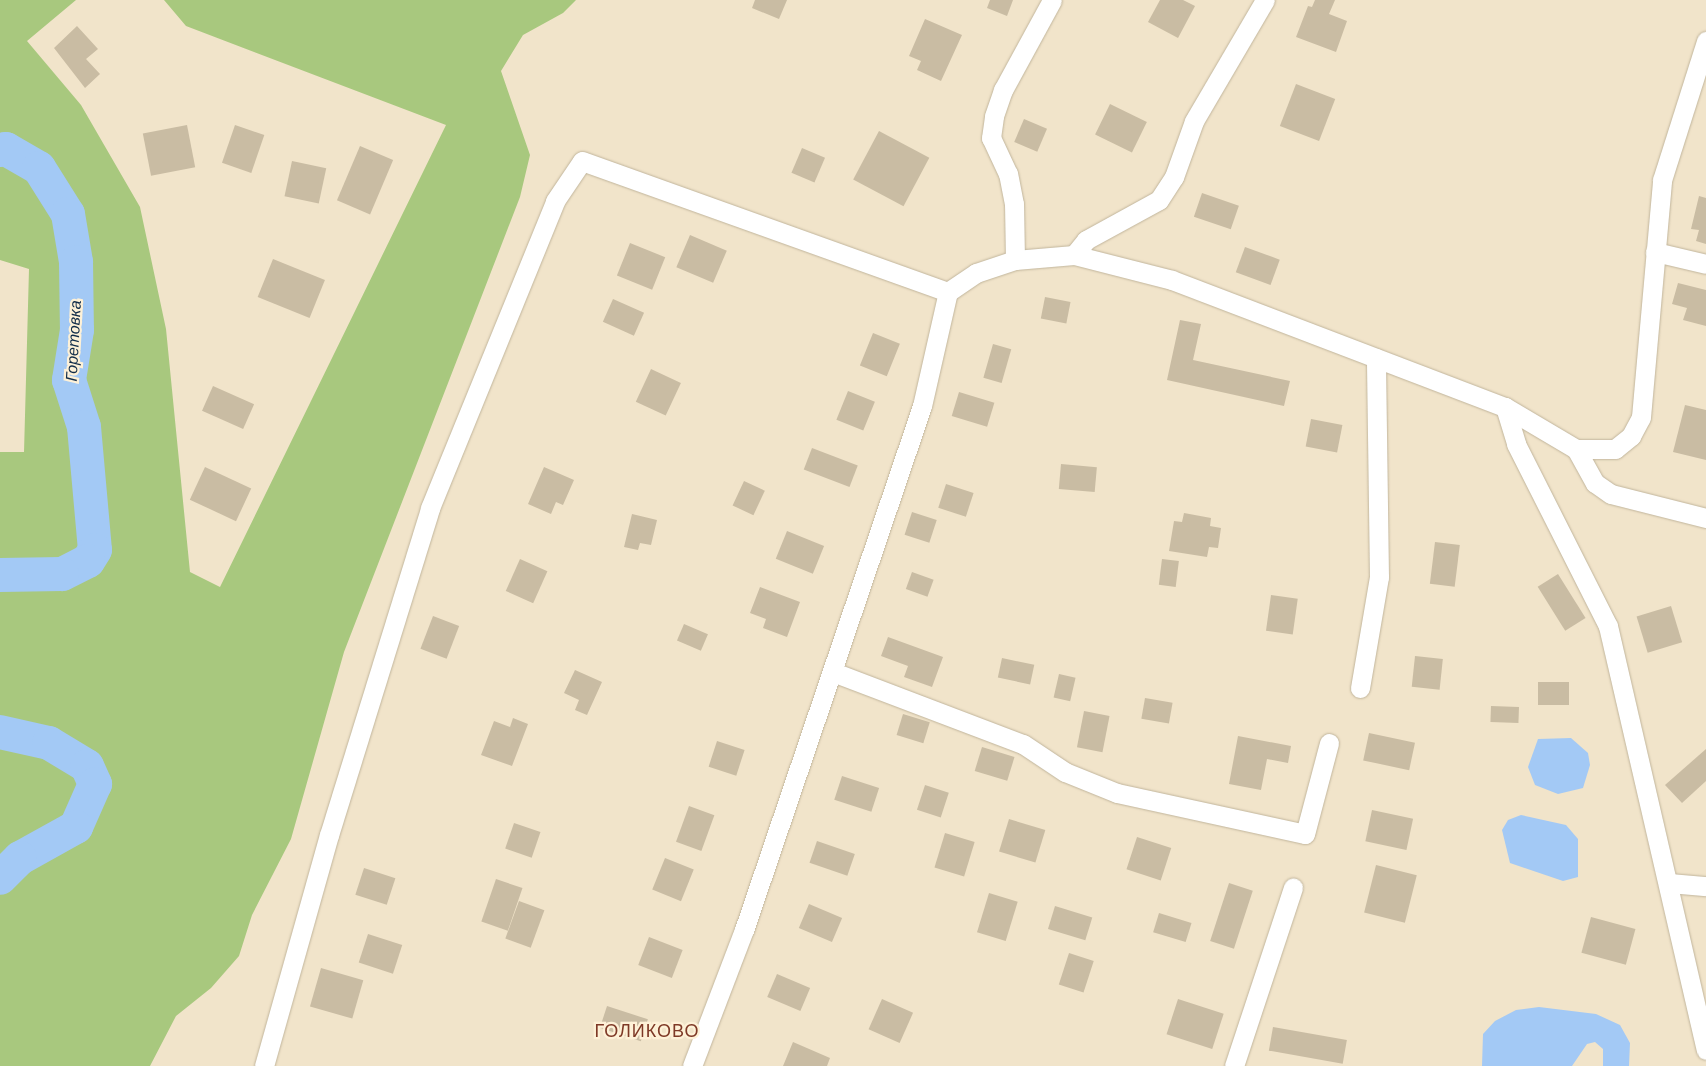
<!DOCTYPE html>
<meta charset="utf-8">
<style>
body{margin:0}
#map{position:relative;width:1706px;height:1066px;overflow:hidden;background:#f1e4ca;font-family:"Work Sans",sans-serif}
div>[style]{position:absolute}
.green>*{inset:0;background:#a8c87e}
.water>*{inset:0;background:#a3c9f5}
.river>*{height:34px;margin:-17px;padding:0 17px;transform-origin:17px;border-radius:17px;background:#a3c9f5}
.building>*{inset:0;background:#c9bca3;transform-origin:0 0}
.roads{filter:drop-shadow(0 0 1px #c1b59c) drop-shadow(0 0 1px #c1b59c)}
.minor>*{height:19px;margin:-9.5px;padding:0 9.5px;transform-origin:9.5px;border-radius:9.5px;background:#fff}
span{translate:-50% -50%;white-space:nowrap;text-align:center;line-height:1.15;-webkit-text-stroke:4.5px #fef1d7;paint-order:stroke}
.water-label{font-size:16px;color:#112c49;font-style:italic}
.quarter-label{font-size:18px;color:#7e3926;letter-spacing:1px}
</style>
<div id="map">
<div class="green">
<i style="clip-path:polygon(0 0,76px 0,27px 41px,81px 105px,140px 207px,166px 329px,190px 572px,220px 587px,446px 125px,186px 26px,164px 0,576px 0,563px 13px,523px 35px,501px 71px,530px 155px,520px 197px,344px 652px,291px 839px,252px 915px,239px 956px,211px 988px,176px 1016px,150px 1066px,0 1066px,0 452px,24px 452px,29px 269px,0 260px)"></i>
</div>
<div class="water">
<i style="clip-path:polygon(1571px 738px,1588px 753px,1590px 765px,1583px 788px,1558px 794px,1535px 785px,1528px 767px,1538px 739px)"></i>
<i style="clip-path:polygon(1521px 815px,1566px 825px,1578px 839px,1578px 877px,1563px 881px,1510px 863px,1502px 830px,1508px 820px)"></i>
<i style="clip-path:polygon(1539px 1007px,1596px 1014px,1620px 1025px,1630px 1043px,1629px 1066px,1603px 1066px,1603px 1049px,1595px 1042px,1587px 1044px,1572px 1066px,1482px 1066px,1483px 1034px,1495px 1021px,1516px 1010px)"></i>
</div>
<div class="river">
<i style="left:0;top:150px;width:6px;rotate:-9deg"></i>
<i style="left:6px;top:149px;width:38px;rotate:30deg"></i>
<i style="left:39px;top:168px;width:54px;rotate:57.8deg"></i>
<i style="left:68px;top:214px;width:49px;rotate:80.5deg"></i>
<i style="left:76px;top:262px;width:68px;rotate:89.2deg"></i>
<i style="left:77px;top:330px;width:51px;rotate:99.1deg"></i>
<i style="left:69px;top:380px;width:49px;rotate:72.3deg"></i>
<i style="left:84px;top:427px;width:123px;rotate:84.9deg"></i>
<i style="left:95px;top:550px;width:13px;rotate:122deg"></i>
<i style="left:88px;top:561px;width:29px;rotate:153deg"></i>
<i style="left:62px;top:574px;width:62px;rotate:179.1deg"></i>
<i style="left:0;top:732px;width:50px;rotate:12.7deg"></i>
<i style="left:49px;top:743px;width:44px;rotate:31.2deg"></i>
<i style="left:87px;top:766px;width:20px;rotate:66deg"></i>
<i style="left:95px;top:784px;width:47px;rotate:113.8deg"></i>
<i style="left:76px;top:827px;width:64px;rotate:151deg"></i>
<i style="left:20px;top:858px;width:28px;rotate:135deg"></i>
</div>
<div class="building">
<i style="clip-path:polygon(755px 0,787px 0,779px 19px,752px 8px)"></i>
<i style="clip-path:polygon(990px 0,1013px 0,1007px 16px,987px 8px)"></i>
<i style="clip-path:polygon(1160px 0,1183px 0,1195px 6px,1178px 38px,1148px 22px)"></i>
<i style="clip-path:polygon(1315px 0,1335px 0,1329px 14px,1347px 21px,1336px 52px,1296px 37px,1308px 6px,1312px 7px)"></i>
<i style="clip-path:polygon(925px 19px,962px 35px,941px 81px,917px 70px,921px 61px,909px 56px)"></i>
<i style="clip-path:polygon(77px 26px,98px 49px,86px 59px,100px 74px,85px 88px,54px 48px)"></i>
<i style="left:1296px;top:84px;width:42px;height:45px;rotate:21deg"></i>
<i style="left:1110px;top:104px;width:41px;height:34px;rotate:26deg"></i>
<i style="left:1024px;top:119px;width:25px;height:25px;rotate:23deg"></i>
<i style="left:187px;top:125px;width:43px;height:45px;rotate:79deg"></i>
<i style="left:235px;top:125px;width:31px;height:40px;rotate:19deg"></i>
<i style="left:879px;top:131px;width:57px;height:55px;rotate:28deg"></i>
<i style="left:360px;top:146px;width:36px;height:59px;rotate:23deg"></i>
<i style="left:802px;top:148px;width:25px;height:27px;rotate:23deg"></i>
<i style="left:292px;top:161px;width:35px;height:36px;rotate:12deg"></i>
<i style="left:1202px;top:193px;width:39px;height:25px;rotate:19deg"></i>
<i style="clip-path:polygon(1699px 196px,1706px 198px,1706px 244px,1696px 241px,1699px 230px,1691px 229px)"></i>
<i style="left:690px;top:235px;width:40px;height:35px;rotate:23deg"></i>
<i style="left:630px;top:243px;width:38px;height:35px;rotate:22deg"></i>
<i style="left:1245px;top:247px;width:37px;height:27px;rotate:20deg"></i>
<i style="left:273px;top:259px;width:56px;height:41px;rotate:22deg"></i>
<i style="clip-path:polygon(1678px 283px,1706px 290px,1706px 326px,1683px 320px,1687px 308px,1672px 304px)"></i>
<i style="left:1045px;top:297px;width:26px;height:22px;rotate:11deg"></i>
<i style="left:613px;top:299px;width:34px;height:25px;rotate:24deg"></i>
<i style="clip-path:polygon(1180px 320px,1201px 324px,1193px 360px,1290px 381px,1284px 406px,1167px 380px)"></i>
<i style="left:873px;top:333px;width:29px;height:35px;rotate:22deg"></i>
<i style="left:993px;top:344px;width:19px;height:35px;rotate:16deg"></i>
<i style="left:651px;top:369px;width:33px;height:36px;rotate:25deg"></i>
<i style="left:213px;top:386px;width:45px;height:27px;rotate:24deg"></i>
<i style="left:848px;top:391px;width:29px;height:31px;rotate:22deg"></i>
<i style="left:959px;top:392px;width:37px;height:25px;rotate:17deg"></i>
<i style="clip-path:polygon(1685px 405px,1706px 410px,1706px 460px,1673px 452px)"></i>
<i style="left:1311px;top:419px;width:32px;height:28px;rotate:11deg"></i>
<i style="left:812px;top:448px;width:49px;height:23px;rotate:21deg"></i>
<i style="left:1061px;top:464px;width:36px;height:25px;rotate:5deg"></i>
<i style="left:205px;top:467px;width:51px;height:36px;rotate:25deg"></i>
<i style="clip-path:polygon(544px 467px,574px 480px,563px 505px,556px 502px,551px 514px,528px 504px)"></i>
<i style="left:744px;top:481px;width:23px;height:27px;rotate:25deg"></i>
<i style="left:946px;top:484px;width:29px;height:25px;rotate:18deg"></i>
<i style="left:912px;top:512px;width:26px;height:24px;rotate:18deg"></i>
<i style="clip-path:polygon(1184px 513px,1211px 518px,1210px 526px,1221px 528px,1218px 548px,1209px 547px,1207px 557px,1169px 551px,1174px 521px,1182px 522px)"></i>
<i style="clip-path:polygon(632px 514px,657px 520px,651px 545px,640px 543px,638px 550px,624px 547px)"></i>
<i style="left:787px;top:531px;width:40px;height:30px;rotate:22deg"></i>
<i style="left:1435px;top:542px;width:25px;height:42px;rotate:7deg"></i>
<i style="left:520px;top:559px;width:30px;height:35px;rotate:24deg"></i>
<i style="left:1162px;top:559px;width:17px;height:26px;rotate:7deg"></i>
<i style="left:912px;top:572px;width:23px;height:18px;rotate:20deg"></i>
<i style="left:1558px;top:574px;width:52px;height:24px;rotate:58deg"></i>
<i style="clip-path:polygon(760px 587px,800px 602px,787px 637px,763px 628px,766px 619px,750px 613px)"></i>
<i style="left:1271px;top:595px;width:27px;height:36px;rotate:8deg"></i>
<i style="left:1671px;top:606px;width:38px;height:36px;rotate:73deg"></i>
<i style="left:433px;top:616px;width:28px;height:35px;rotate:21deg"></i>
<i style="left:684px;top:624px;width:26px;height:18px;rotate:23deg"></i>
<i style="clip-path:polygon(888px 637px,943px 657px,932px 687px,904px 677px,908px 666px,881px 656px)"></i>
<i style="left:1415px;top:656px;width:28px;height:31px;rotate:6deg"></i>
<i style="left:1002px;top:658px;width:33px;height:20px;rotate:12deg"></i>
<i style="clip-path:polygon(575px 670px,602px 682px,587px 715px,575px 710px,579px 700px,564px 693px)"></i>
<i style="left:1059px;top:674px;width:17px;height:24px;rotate:13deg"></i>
<i style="left:1538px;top:682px;width:31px;height:23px"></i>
<i style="left:1145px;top:698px;width:28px;height:21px;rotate:10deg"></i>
<i style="left:1491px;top:706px;width:28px;height:16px;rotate:2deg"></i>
<i style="left:1084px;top:711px;width:26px;height:37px;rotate:11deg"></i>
<i style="left:903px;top:714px;width:28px;height:22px;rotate:17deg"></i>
<i style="clip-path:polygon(513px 718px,528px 724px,512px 766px,481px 755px,494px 721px,510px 727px)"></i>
<i style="left:1369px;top:733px;width:47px;height:28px;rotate:12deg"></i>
<i style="clip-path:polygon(1238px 736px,1291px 746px,1288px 763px,1267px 759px,1261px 790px,1229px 784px)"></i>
<i style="left:717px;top:741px;width:29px;height:27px;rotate:18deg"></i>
<i style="left:982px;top:747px;width:34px;height:25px;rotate:17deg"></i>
<i style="clip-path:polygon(1706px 749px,1706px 781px,1682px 803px,1665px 785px)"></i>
<i style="left:842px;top:776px;width:39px;height:25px;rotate:18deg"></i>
<i style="left:925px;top:785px;width:25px;height:26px;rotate:18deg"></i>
<i style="left:689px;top:806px;width:27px;height:38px;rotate:20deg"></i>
<i style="left:1372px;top:810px;width:42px;height:32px;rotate:12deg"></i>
<i style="left:1009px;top:819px;width:38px;height:34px;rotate:17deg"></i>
<i style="left:514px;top:823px;width:28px;height:27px;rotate:19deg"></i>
<i style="left:945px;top:833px;width:31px;height:36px;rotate:17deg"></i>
<i style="left:1137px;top:837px;width:36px;height:34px;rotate:18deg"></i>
<i style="left:817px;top:841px;width:40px;height:23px;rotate:19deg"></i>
<i style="left:665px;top:858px;width:31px;height:34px;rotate:22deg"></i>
<i style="left:1376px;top:865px;width:42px;height:49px;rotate:14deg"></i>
<i style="left:364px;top:868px;width:33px;height:28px;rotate:18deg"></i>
<i style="left:496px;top:879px;width:28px;height:45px;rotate:19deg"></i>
<i style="left:1229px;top:883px;width:25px;height:61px;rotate:18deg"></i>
<i style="left:989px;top:893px;width:30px;height:41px;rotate:17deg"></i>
<i style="left:519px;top:901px;width:27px;height:40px;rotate:20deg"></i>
<i style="left:809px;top:904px;width:36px;height:26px;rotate:23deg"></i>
<i style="left:1055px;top:906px;width:39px;height:24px;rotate:17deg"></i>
<i style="left:1159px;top:913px;width:34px;height:20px;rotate:17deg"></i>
<i style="left:1591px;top:917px;width:46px;height:37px;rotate:15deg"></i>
<i style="left:368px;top:934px;width:36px;height:30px;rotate:18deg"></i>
<i style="left:649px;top:937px;width:36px;height:30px;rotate:21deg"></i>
<i style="left:1069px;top:953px;width:26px;height:33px;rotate:18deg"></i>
<i style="left:321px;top:968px;width:44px;height:40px;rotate:16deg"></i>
<i style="left:777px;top:974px;width:36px;height:25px;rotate:23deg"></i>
<i style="left:882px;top:999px;width:34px;height:33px;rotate:24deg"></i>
<i style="left:1178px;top:999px;width:48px;height:37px;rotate:18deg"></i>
<i style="left:607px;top:1006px;width:43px;height:23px;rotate:18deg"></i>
<i style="left:1273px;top:1027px;width:75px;height:24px;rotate:10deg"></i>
<i style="clip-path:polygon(793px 1042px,830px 1058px,827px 1066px,783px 1066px)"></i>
</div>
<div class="roads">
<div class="minor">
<i style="left:1655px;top:252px;width:52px;rotate:13.2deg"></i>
<i style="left:1074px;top:255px;width:19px;rotate:-51deg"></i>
<i style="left:1086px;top:240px;width:83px;rotate:-28.7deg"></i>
<i style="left:1159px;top:200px;width:27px;rotate:-57deg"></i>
<i style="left:1174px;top:177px;width:59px;rotate:-70.3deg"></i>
<i style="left:1194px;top:121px;width:140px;rotate:-59.6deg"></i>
<i style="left:1015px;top:260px;width:56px;rotate:-91deg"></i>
<i style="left:1014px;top:204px;width:31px;rotate:-101deg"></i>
<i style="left:1008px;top:174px;width:40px;rotate:-115deg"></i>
<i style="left:991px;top:138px;width:22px;rotate:-82deg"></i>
<i style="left:994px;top:116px;width:28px;rotate:-71deg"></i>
<i style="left:1003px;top:90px;width:102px;rotate:-61.4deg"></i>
<i style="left:1505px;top:407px;width:82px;rotate:30.6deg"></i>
<i style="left:1576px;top:449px;width:39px;rotate:61deg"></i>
<i style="left:1595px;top:483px;width:19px;rotate:35deg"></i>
<i style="left:1611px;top:494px;width:98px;rotate:14.2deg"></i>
<i style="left:1576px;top:449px;width:39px"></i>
<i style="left:1615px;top:449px;width:21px;rotate:-39deg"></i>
<i style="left:1631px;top:436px;width:21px;rotate:-62deg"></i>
<i style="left:1641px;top:417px;width:238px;rotate:-84.9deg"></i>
<i style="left:1662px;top:180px;width:146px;rotate:-72.4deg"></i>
<i style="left:833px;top:672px;width:203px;rotate:20.8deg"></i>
<i style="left:1023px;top:744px;width:50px;rotate:33.7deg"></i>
<i style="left:1065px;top:772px;width:56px;rotate:22deg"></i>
<i style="left:1117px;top:793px;width:192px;rotate:12.3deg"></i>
<i style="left:1305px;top:834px;width:94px;rotate:-75.2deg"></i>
<i style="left:1360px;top:688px;width:113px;rotate:-80.3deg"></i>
<i style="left:1379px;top:577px;width:219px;rotate:-90.8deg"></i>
<i style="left:1670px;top:883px;width:36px;rotate:5deg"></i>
<i style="left:264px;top:1066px;width:240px;rotate:-74.3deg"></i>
<i style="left:329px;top:835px;width:342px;rotate:-72.8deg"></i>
<i style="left:430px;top:508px;width:331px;rotate:-67.8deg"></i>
<i style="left:555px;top:201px;width:48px;rotate:-56deg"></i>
<i style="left:582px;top:161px;width:389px;rotate:19.7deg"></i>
<i style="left:692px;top:1066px;width:146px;rotate:-69.1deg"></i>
<i style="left:744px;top:930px;width:553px;rotate:-71.24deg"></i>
<i style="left:922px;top:406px;width:117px;rotate:-77.2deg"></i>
<i style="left:948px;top:292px;width:34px;rotate:-34deg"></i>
<i style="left:976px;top:273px;width:41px;rotate:-18.4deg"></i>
<i style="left:1015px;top:260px;width:59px;rotate:-4.8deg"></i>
<i style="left:1074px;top:255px;width:101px;rotate:14.3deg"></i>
<i style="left:1172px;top:280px;width:356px;rotate:20.9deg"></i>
<i style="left:1505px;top:407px;width:39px;rotate:73deg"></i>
<i style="left:1516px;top:444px;width:204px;rotate:63.2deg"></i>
<i style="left:1608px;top:626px;width:435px;rotate:77deg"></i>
<i style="left:1234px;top:1066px;width:188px;rotate:-71.7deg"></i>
</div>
</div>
<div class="water-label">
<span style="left:74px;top:341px;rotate:-87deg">Горетовка</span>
</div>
<div class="quarter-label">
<span style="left:647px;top:1031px">ГОЛИКОВО</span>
</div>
</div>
